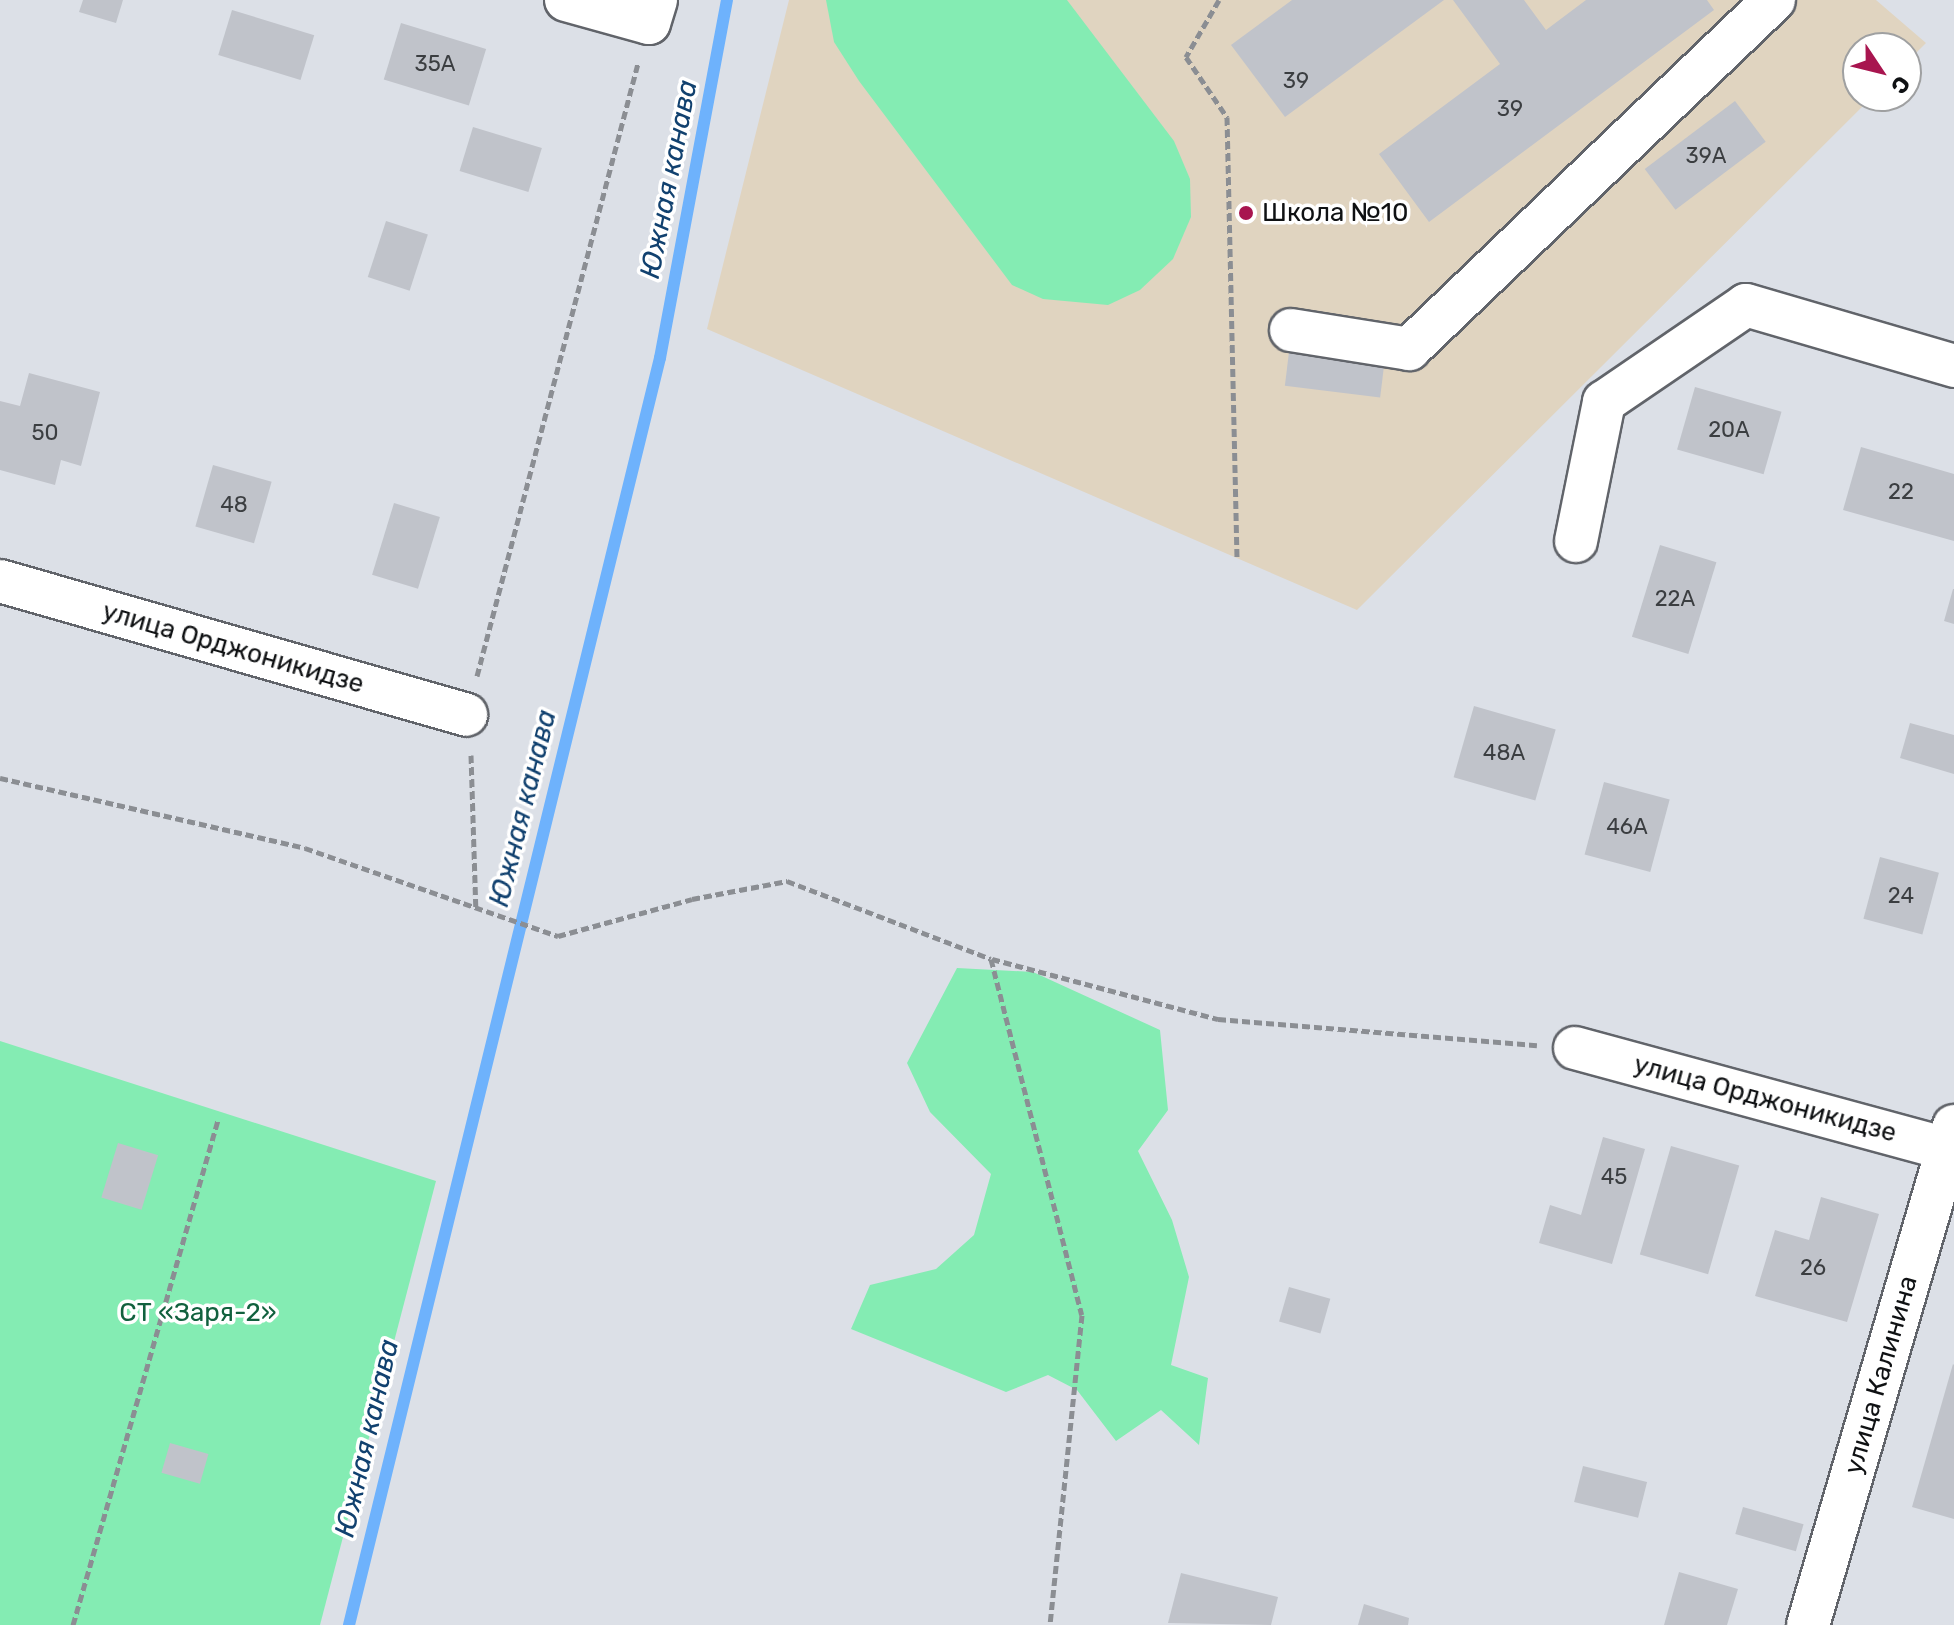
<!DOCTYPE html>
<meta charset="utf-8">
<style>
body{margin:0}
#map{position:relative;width:1954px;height:1625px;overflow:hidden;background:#dce0e7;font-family:Rubik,sans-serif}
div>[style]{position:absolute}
.education>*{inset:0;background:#e0d4c0}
.green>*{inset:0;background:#84ecb3}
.stream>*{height:12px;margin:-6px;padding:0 6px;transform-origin:6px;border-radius:6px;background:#6eb2fc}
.building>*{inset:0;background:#c0c3ca;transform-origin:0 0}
.path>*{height:5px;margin-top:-2.5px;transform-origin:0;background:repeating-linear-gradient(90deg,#8b8e93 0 8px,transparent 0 12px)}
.roads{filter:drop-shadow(2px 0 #61646a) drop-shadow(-2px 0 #61646a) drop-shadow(0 2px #61646a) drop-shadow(0 -2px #61646a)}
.minor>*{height:42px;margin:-21px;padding:0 21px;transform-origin:21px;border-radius:21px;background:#fff}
.dots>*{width:22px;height:22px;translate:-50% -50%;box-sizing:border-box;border:4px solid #fff;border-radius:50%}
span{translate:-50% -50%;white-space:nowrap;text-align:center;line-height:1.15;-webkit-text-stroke:7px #fff;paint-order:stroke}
.number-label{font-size:22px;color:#3b3e41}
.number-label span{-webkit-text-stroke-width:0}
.poi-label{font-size:26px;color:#0f1113}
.left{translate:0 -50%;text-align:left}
.street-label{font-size:26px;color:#0f1113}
.park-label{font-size:26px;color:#11613e}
.water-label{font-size:28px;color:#11416f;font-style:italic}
.north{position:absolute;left:1842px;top:32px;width:80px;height:80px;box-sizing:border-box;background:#fff;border:2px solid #9fa0a1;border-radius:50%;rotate:125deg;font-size:22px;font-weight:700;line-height:32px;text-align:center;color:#0f1113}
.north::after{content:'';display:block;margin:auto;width:28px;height:36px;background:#a8154f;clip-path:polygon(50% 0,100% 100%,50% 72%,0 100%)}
</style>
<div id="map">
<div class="education">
<i style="clip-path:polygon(789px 0,1876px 0,1926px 43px,1906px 63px,1906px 48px,1858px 48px,1858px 96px,1873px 96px,1357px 610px,707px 329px)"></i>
</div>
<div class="green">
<i style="clip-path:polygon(826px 0,1067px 0,1174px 141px,1190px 179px,1191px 217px,1173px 259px,1140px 290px,1108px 305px,1043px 299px,1012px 285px,859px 81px,834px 42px)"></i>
<i style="clip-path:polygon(957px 968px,1033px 972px,1160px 1030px,1168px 1110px,1138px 1151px,1172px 1220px,1189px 1277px,1171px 1365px,1208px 1378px,1199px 1445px,1161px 1410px,1116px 1441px,1077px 1390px,1048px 1375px,1006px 1392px,851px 1329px,870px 1285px,936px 1269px,974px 1235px,991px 1174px,930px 1112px,907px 1063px)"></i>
<i style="clip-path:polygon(0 1041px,436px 1181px,320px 1625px,0 1625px)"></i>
</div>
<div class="stream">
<i style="left:349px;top:1625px;width:1305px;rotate:-76.21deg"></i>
<i style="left:660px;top:358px;width:364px;rotate:-79.4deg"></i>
</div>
<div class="building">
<i style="clip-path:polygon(83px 0,123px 0,116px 23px,79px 12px)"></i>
<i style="clip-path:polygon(1292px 0,1444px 0,1285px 117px,1231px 45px)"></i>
<i style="clip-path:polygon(1453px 0,1524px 0,1546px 30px,1586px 0,1707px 0,1714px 10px,1429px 222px,1379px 154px,1500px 64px)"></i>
<i style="left:232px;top:10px;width:86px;height:47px;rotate:17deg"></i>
<i style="left:401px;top:23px;width:89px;height:59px;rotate:17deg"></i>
<i style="left:1735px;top:101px;width:51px;height:113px;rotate:53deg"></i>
<i style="left:473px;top:127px;width:72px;height:46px;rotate:17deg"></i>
<i style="left:386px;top:221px;width:44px;height:59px;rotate:18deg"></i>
<i style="left:1289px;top:352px;width:96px;height:34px;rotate:7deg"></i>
<i style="clip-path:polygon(29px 373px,100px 392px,81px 466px,61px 460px,55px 485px,0 470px,0 401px,20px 406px)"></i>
<i style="left:1695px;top:387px;width:90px;height:65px;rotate:16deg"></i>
<i style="clip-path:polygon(1861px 447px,1954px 474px,1954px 541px,1843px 510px)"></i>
<i style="left:213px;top:465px;width:61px;height:64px;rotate:16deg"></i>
<i style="left:394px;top:503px;width:48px;height:75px;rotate:17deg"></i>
<i style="left:1660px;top:545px;width:59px;height:96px;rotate:17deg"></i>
<i style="clip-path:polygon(1953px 589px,1954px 589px,1954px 624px,1944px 621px)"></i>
<i style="left:1474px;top:706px;width:85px;height:74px;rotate:16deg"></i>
<i style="clip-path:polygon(1910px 723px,1954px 735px,1954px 774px,1900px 758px)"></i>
<i style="left:1604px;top:782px;width:68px;height:75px;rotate:15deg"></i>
<i style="left:1880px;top:857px;width:61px;height:64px;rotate:15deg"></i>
<i style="clip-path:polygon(1603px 1137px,1645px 1149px,1612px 1264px,1539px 1243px,1550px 1205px,1581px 1215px)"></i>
<i style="left:118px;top:1143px;width:42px;height:57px;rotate:17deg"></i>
<i style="left:1671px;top:1146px;width:71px;height:113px;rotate:16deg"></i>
<i style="clip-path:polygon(1821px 1197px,1879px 1214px,1847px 1322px,1755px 1296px,1775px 1230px,1809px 1240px)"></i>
<i style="left:1289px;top:1287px;width:43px;height:36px;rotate:16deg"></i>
<i style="clip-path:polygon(1953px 1364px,1954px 1365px,1954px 1519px,1912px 1507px)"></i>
<i style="left:170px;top:1443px;width:40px;height:31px;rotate:16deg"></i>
<i style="left:1583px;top:1466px;width:66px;height:37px;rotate:14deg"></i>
<i style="left:1743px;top:1507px;width:63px;height:28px;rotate:16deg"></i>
<i style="clip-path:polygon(1679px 1572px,1738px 1589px,1727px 1625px,1664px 1625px)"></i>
<i style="clip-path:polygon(1181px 1573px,1278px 1597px,1271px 1625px,1168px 1623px)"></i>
<i style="clip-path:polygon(1364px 1604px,1409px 1618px,1408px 1625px,1358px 1625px)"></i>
</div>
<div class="path">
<i style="left:1219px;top:0;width:66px;rotate:120.1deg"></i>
<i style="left:1186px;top:57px;width:73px;rotate:55.7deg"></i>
<i style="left:1227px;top:117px;width:441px;rotate:88.7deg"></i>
<i style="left:477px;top:676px;width:634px;rotate:-75.28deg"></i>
<i style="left:471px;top:755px;width:155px;rotate:88.2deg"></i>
<i style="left:0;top:778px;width:313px;rotate:12.9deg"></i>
<i style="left:305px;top:848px;width:268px;rotate:19.2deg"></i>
<i style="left:558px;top:936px;width:139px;rotate:-15.4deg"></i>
<i style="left:692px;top:899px;width:97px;rotate:-10.7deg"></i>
<i style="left:787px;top:881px;width:218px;rotate:20.9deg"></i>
<i style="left:991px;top:959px;width:367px;rotate:75.7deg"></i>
<i style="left:1082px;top:1315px;width:312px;rotate:95.9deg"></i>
<i style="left:992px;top:959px;width:234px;rotate:14.9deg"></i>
<i style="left:1218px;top:1019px;width:320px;rotate:4.7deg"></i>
<i style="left:73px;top:1625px;width:525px;rotate:-73.98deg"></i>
</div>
<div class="roads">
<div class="minor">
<i style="left:566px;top:0;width:86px;rotate:15.5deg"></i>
<i style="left:649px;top:23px;width:24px;rotate:-73deg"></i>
<i style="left:1291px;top:330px;width:120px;rotate:9.1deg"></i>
<i style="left:1409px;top:349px;width:505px;rotate:-43.72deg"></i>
<i style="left:1576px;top:541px;width:142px;rotate:-78.6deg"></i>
<i style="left:1604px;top:402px;width:172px;rotate:-34.3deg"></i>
<i style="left:1746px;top:305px;width:217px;rotate:16.3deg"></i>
<i style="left:0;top:581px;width:485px;rotate:16deg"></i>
<i style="left:1575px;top:1048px;width:393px;rotate:15.2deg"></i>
<i style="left:1808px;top:1625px;width:520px;rotate:-73.69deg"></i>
</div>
</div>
<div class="dots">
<i style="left:1246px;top:213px;background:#a8154f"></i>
</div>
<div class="number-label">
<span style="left:435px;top:64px">35А</span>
<span style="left:1296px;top:81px">39</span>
<span style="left:1510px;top:109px">39</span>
<span style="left:1706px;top:156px">39А</span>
<span style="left:1729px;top:430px">20А</span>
<span style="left:45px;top:433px">50</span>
<span style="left:1901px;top:492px">22</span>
<span style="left:234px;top:505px">48</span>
<span style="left:1675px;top:599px">22А</span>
<span style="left:1504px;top:753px">48А</span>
<span style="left:1627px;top:827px">46А</span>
<span style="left:1901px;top:896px">24</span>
<span style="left:1614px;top:1177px">45</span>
<span style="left:1813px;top:1268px">26</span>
</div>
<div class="poi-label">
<span class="left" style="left:1262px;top:213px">Школа №10</span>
</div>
<div class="street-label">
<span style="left:233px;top:648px;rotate:16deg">улица Орджоникидзе</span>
<span style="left:1765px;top:1099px;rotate:15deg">улица Орджоникидзе</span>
<span style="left:1881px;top:1375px;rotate:-74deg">улица Калинина</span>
</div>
<div class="park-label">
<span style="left:198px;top:1313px">СТ «Заря-2»</span>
</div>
<div class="water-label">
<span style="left:669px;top:179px;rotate:-79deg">Южная канава</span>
<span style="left:523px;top:808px;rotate:-76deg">Южная канава</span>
<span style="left:367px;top:1438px;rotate:-77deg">Южная канава</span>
</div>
<div class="north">С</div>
</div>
